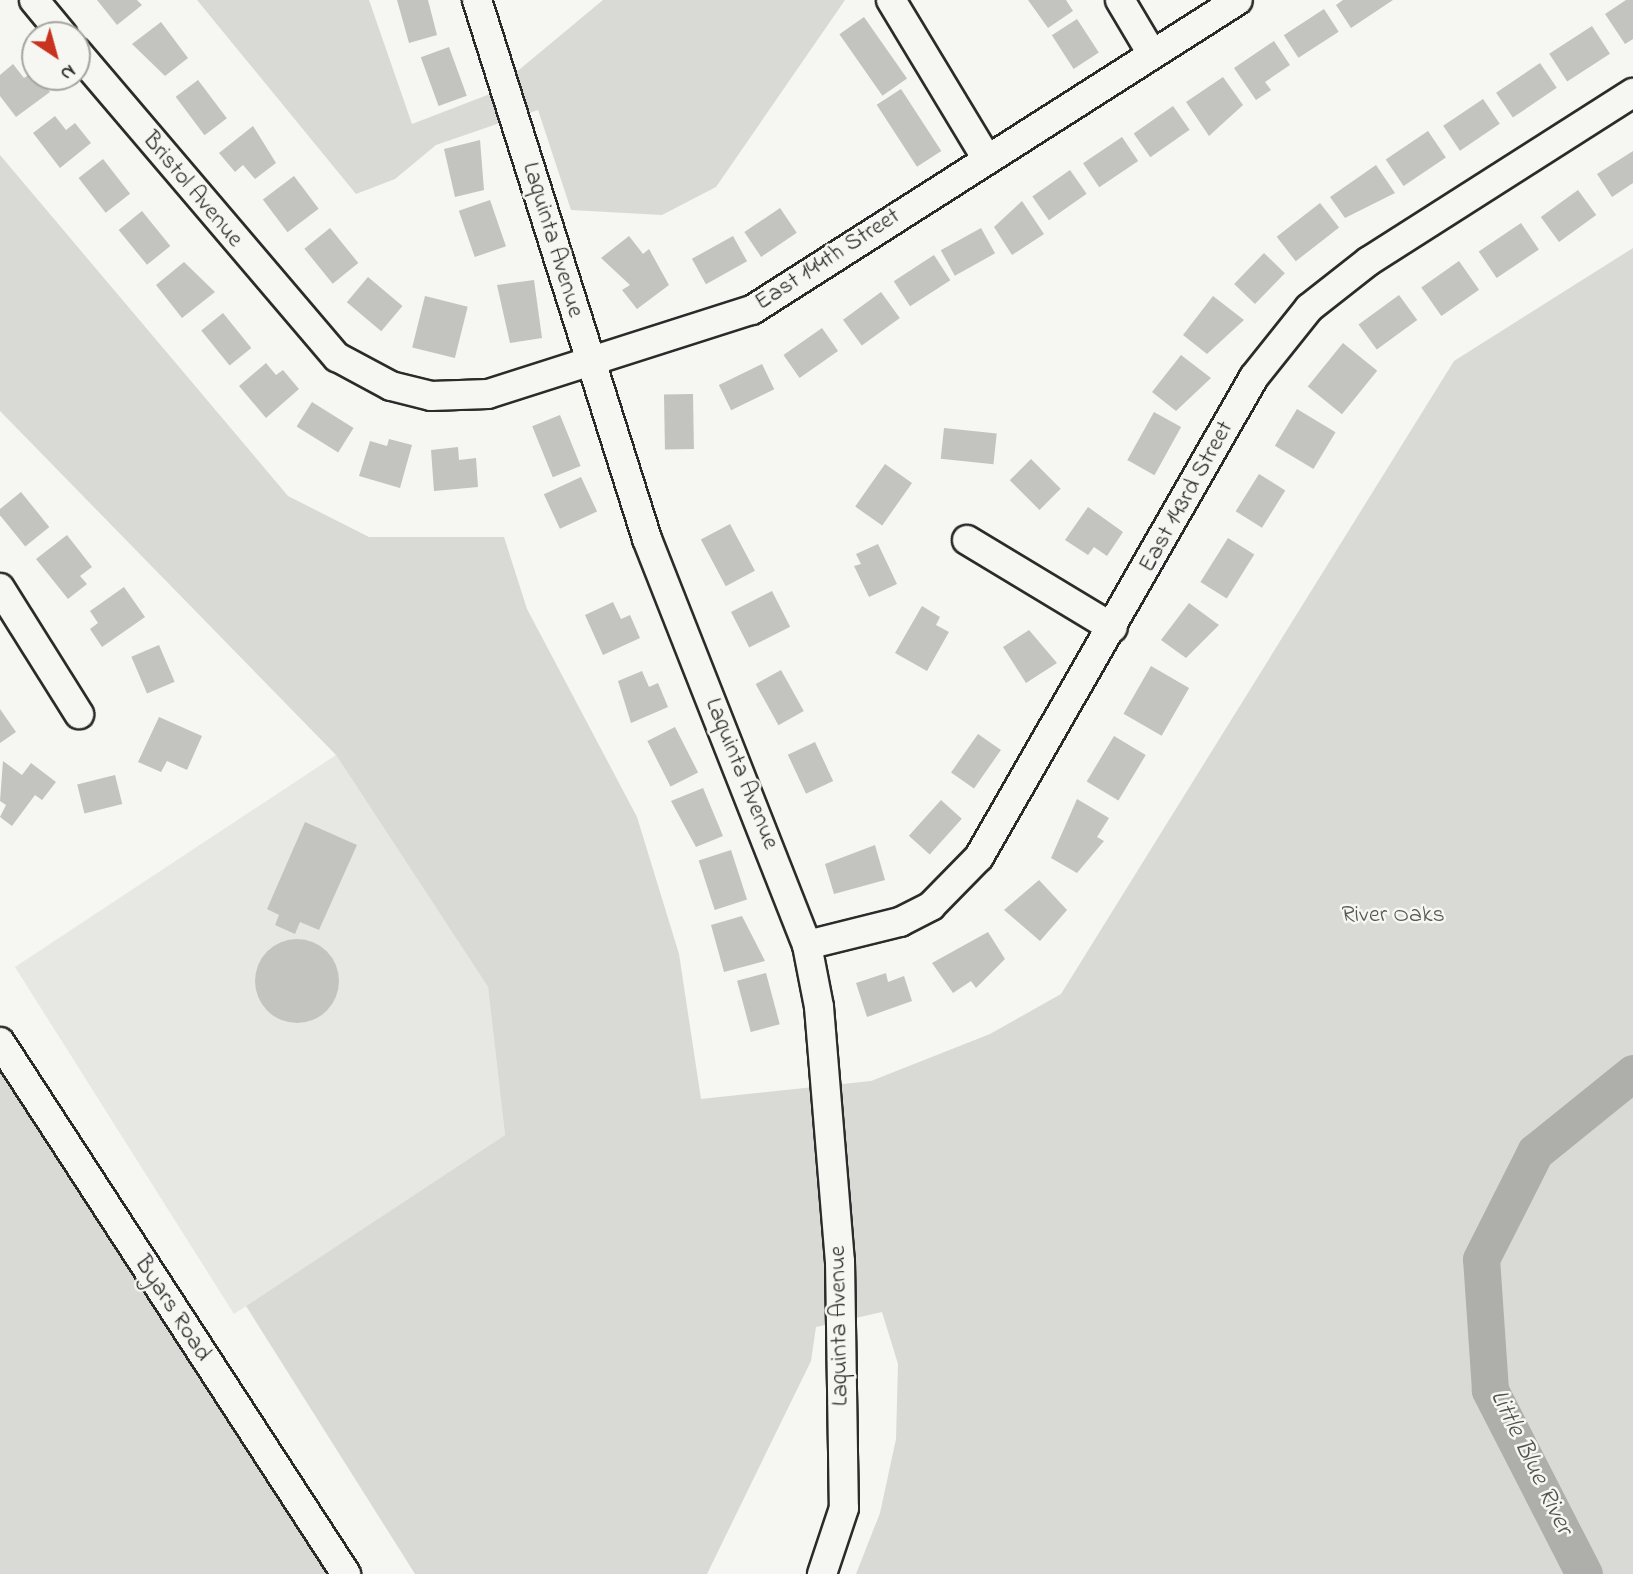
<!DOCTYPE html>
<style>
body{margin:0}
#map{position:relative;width:1633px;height:1574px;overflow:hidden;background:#f6f6f2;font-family:"Indie Flower",sans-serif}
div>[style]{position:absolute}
.built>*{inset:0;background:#e7e7e3}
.green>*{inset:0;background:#d9d9d5}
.river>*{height:37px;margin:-18.5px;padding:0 18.5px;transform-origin:18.5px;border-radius:18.5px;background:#aeaeab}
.building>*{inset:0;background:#c3c3c0;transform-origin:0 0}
.round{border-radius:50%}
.roads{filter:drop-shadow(2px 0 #2b2b2b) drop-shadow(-2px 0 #2b2b2b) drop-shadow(0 2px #2b2b2b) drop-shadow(0 -2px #2b2b2b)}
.minor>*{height:28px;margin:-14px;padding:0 14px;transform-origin:14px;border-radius:14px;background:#f6f6f2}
span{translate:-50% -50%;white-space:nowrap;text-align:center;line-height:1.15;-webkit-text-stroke:5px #f6f6f2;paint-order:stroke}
.street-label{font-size:24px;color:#2b2b2b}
.park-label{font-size:24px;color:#565656}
.water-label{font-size:26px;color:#525251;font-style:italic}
.north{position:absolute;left:21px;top:21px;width:70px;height:70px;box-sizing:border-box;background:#f6f6f2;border:2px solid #a5a5a2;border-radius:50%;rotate:144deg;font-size:19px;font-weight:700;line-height:28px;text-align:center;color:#2b2b2b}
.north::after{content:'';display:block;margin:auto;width:24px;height:32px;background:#c8321e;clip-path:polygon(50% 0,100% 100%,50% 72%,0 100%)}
</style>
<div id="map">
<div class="built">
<i style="clip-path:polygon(336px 755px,488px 987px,505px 1135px,234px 1314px,15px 967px)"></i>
</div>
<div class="green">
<i style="clip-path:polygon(197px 0,369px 0,412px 124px,490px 94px,603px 0,845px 0,716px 187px,662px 215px,571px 210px,538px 110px,436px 145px,395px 179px,356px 194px)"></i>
<i style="clip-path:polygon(0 155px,288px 496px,369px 537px,504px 537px,527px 609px,637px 817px,679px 954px,701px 1099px,871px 1081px,990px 1034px,1061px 994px,1454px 361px,1633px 248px,1633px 1574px,856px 1574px,880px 1513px,896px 1439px,898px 1364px,882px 1312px,816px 1327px,811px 1361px,707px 1574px,415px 1574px,246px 1306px,505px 1135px,488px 987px,336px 755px,0 411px)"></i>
<i style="clip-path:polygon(0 1066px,329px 1574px,0 1574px)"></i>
</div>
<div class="river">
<i style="left:1584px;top:1574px;width:207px;rotate:-117.1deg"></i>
<i style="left:1490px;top:1390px;width:131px;rotate:-93.9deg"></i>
<i style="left:1481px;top:1259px;width:120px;rotate:-63.2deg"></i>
<i style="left:1535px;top:1152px;width:126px;rotate:-38.9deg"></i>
</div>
<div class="building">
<i style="clip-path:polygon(97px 0,137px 0,142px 5px,117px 25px)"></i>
<i style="clip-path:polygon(397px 0,428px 0,437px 35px,409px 43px)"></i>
<i style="clip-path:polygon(1028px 0,1066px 0,1073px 11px,1048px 28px)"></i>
<i style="clip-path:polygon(1343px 0,1393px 0,1351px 28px,1336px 5px)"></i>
<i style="clip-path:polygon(1626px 0,1633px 0,1633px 39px,1625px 44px,1605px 14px)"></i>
<i style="left:1324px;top:9px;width:27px;height:48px;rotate:57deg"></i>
<i style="left:864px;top:17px;width:75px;height:30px;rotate:55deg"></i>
<i style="left:1077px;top:19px;width:40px;height:30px;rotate:57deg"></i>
<i style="clip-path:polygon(161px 22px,188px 58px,165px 76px,132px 44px)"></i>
<i style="left:1592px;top:26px;width:33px;height:51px;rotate:57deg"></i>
<i style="clip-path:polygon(1274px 41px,1290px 65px,1265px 82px,1271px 90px,1256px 100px,1234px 68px)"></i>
<i style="left:449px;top:47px;width:52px;height:30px;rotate:70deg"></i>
<i style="left:1540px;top:63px;width:30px;height:53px;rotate:56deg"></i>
<i style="clip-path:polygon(13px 64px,24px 78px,34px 71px,50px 92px,16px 117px,0 96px,0 75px)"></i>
<i style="clip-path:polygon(1223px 77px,1243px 105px,1209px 136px,1186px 102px)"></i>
<i style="left:198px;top:80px;width:48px;height:28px;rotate:53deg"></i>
<i style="left:901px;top:89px;width:74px;height:29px;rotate:57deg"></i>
<i style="left:1483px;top:99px;width:30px;height:48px;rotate:56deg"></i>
<i style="left:1173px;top:106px;width:29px;height:48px;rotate:55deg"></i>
<i style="clip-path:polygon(55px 116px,66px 130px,75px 123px,91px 143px,60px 168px,33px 133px)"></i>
<i style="clip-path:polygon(253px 126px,276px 163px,255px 179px,243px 165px,235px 172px,219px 153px)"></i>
<i style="left:1428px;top:131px;width:32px;height:51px;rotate:56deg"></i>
<i style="left:1122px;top:137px;width:29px;height:47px;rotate:56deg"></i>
<i style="clip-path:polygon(480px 140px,484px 190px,455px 197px,444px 149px)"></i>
<i style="clip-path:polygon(1633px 151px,1633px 183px,1612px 197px,1597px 174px)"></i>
<i style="left:103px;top:159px;width:44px;height:31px;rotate:52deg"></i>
<i style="clip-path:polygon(1376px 165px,1395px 193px,1345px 218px,1330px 197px)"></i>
<i style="left:1070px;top:170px;width:29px;height:46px;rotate:55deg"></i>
<i style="left:294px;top:176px;width:41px;height:39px;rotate:53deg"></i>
<i style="left:1578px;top:190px;width:31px;height:46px;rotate:54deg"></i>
<i style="left:490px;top:200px;width:49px;height:33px;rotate:71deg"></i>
<i style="clip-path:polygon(1022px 201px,1044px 234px,1012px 255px,994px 227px)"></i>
<i style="left:1320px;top:203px;width:31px;height:55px;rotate:52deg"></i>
<i style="left:780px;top:208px;width:30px;height:43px;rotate:56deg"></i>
<i style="left:142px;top:211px;width:45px;height:30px;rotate:51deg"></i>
<i style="left:1521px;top:223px;width:32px;height:51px;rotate:56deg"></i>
<i style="left:330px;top:228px;width:45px;height:33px;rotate:51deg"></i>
<i style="left:981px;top:228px;width:29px;height:46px;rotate:61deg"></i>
<i style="clip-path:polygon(629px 236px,643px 254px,649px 249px,669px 285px,637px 309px,622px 290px,630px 285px,601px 258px)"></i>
<i style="left:733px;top:236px;width:29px;height:47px;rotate:61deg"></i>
<i style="left:1264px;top:253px;width:29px;height:43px;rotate:44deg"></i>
<i style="left:934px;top:255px;width:30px;height:48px;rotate:57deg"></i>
<i style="left:1459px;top:261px;width:35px;height:46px;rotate:55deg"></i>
<i style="clip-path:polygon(184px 262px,215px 292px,182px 318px,156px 285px)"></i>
<i style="left:368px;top:277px;width:45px;height:33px;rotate:40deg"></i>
<i style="clip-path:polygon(534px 280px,542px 338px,510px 343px,497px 285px)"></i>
<i style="left:881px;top:292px;width:32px;height:47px;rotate:54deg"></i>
<i style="left:1399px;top:295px;width:31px;height:50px;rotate:54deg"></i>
<i style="left:425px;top:296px;width:44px;height:53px;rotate:14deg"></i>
<i style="clip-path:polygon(1213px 296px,1244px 320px,1207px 354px,1183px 335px)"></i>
<i style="left:223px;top:313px;width:45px;height:28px;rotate:51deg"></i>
<i style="left:822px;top:328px;width:28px;height:47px;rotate:55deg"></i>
<i style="left:1343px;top:343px;width:44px;height:56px;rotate:39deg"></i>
<i style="clip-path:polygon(1181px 355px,1211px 378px,1176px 411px,1152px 392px)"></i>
<i style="clip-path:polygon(266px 363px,276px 375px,283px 370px,299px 389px,266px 418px,239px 386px)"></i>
<i style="left:762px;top:364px;width:28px;height:48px;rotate:64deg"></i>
<i style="left:693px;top:394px;width:55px;height:29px;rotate:89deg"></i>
<i style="left:312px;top:402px;width:49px;height:29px;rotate:32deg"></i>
<i style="left:1297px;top:409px;width:45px;height:43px;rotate:31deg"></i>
<i style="left:1154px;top:412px;width:31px;height:55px;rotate:29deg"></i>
<i style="left:560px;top:415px;width:55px;height:30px;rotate:68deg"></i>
<i style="left:944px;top:428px;width:53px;height:31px;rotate:6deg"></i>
<i style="clip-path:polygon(389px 439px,412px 445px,400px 488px,359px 476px,370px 441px,387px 446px)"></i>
<i style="clip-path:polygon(458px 447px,459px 460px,476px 458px,478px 487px,434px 491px,431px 450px)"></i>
<i style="left:1031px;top:459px;width:42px;height:30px;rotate:45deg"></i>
<i style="left:885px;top:464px;width:33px;height:52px;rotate:35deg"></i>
<i style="left:1259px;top:474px;width:31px;height:44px;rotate:32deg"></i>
<i style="left:581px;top:477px;width:38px;height:41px;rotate:65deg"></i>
<i style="left:21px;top:492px;width:45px;height:31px;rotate:51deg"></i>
<i style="clip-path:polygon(1088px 507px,1123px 532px,1107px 556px,1094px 547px,1088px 555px,1065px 540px)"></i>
<i style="left:730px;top:524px;width:53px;height:33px;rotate:62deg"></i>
<i style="clip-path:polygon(67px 535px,92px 567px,80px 576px,87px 584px,68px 599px,36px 559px)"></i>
<i style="left:1228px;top:538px;width:31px;height:52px;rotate:32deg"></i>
<i style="clip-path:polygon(878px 544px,897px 584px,869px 597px,854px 566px,861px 564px,856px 554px)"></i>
<i style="clip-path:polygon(124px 587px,145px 617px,102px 647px,90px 629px,98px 623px,90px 611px)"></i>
<i style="left:772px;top:591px;width:40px;height:46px;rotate:63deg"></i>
<i style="clip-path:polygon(613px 602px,621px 619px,630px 615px,640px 638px,603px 655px,585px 615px)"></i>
<i style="clip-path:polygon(1189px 603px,1219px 625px,1186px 658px,1161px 640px)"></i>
<i style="clip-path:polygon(922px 606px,940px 617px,936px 625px,949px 632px,927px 671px,895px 653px)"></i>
<i style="clip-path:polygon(1029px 630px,1057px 663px,1026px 683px,1003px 647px)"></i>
<i style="left:159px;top:645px;width:40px;height:30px;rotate:67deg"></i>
<i style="left:1151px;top:666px;width:44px;height:55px;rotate:30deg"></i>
<i style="left:781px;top:670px;width:47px;height:29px;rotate:61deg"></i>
<i style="clip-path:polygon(642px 671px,649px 687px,658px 683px,668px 707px,631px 723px,618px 681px)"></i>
<i style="clip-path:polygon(0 709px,16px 732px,0 743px)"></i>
<i style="clip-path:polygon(159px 717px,202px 736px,187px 770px,167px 761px,161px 772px,138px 762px)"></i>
<i style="left:675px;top:727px;width:51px;height:31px;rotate:63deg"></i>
<i style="left:978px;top:734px;width:28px;height:47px;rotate:35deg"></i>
<i style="left:1114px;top:736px;width:37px;height:53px;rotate:31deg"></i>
<i style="left:815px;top:742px;width:43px;height:30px;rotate:65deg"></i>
<i style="clip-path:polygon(3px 761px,22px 775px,31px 763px,56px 782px,42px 800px,35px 795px,12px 826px,0 817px,6px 805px,0 801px)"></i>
<i style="left:115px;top:775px;width:30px;height:39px;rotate:76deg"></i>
<i style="clip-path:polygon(703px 788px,723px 836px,696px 847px,671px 801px)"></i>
<i style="clip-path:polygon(1077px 799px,1109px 818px,1097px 837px,1104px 841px,1077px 873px,1051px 858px)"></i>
<i style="left:941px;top:800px;width:28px;height:48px;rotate:42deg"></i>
<i style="clip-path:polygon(305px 822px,357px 845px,319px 930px,300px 922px,295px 934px,275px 925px,279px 915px,267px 909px)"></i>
<i style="clip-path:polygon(875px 845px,885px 880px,834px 894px,825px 864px)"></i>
<i style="left:731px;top:850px;width:52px;height:34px;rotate:72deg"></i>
<i style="clip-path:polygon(1039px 880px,1067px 910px,1040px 941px,1004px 910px)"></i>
<i style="clip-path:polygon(742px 916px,765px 961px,724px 972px,711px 925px)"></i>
<i style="clip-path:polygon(988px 932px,1005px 959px,976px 988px,971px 981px,953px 993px,932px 963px)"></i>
<i class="round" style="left:255px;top:939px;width:84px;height:84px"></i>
<i style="left:766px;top:973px;width:53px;height:30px;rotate:75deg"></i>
<i style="clip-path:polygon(886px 973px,888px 982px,904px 976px,912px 1001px,867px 1017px,856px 983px)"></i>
</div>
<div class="roads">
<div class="minor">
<i style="left:34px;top:0;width:45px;rotate:50.4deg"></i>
<i style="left:477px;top:0;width:565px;rotate:72.49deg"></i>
<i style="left:647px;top:539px;width:436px;rotate:68.5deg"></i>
<i style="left:807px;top:945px;width:63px;rotate:79deg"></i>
<i style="left:819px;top:1007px;width:255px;rotate:85.3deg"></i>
<i style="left:840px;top:1261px;width:247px;rotate:89.1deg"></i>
<i style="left:844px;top:1508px;width:70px;rotate:108.4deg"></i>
<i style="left:891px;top:0;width:186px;rotate:58.9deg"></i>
<i style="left:1120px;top:0;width:63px;rotate:59.3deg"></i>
<i style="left:77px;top:52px;width:401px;rotate:49.6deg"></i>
<i style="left:337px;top:357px;width:61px;rotate:28.2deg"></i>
<i style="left:391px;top:386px;width:41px;rotate:14deg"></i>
<i style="left:431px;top:396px;width:57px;rotate:-2deg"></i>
<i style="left:488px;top:394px;width:277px;rotate:-17.7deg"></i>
<i style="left:752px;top:310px;width:576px;rotate:-32.53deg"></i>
<i style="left:967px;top:540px;width:170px;rotate:31.1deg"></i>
<i style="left:0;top:588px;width:149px;rotate:57.9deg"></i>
<i style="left:807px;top:945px;width:96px;rotate:-13.9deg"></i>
<i style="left:900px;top:922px;width:35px;rotate:-27deg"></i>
<i style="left:931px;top:906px;width:69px;rotate:-45.6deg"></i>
<i style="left:979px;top:857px;width:553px;rotate:-60.19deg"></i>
<i style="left:1254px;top:377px;width:88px;rotate:-51.4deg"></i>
<i style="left:1309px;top:308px;width:76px;rotate:-38.1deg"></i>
<i style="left:1369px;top:261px;width:313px;rotate:-32.5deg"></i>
<i style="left:0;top:1042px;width:635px;rotate:56.96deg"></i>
</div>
</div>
<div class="street-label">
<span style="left:192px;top:190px;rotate:50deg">Bristol Avenue</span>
<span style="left:552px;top:240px;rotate:73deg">Laquinta Avenue</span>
<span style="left:828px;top:260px;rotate:-33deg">East 144th Street</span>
<span style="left:1187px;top:497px;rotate:-61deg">East 143rd Street</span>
<span style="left:741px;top:774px;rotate:68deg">Laquinta Avenue</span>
<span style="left:172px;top:1309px;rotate:57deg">Byars Road</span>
<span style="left:840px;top:1326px;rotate:-91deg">Laquinta Avenue</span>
</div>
<div class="park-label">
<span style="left:1393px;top:916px">River Oaks</span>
</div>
<div class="water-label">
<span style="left:1530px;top:1463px;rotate:64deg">Little Blue River</span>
</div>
<div class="north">N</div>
</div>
